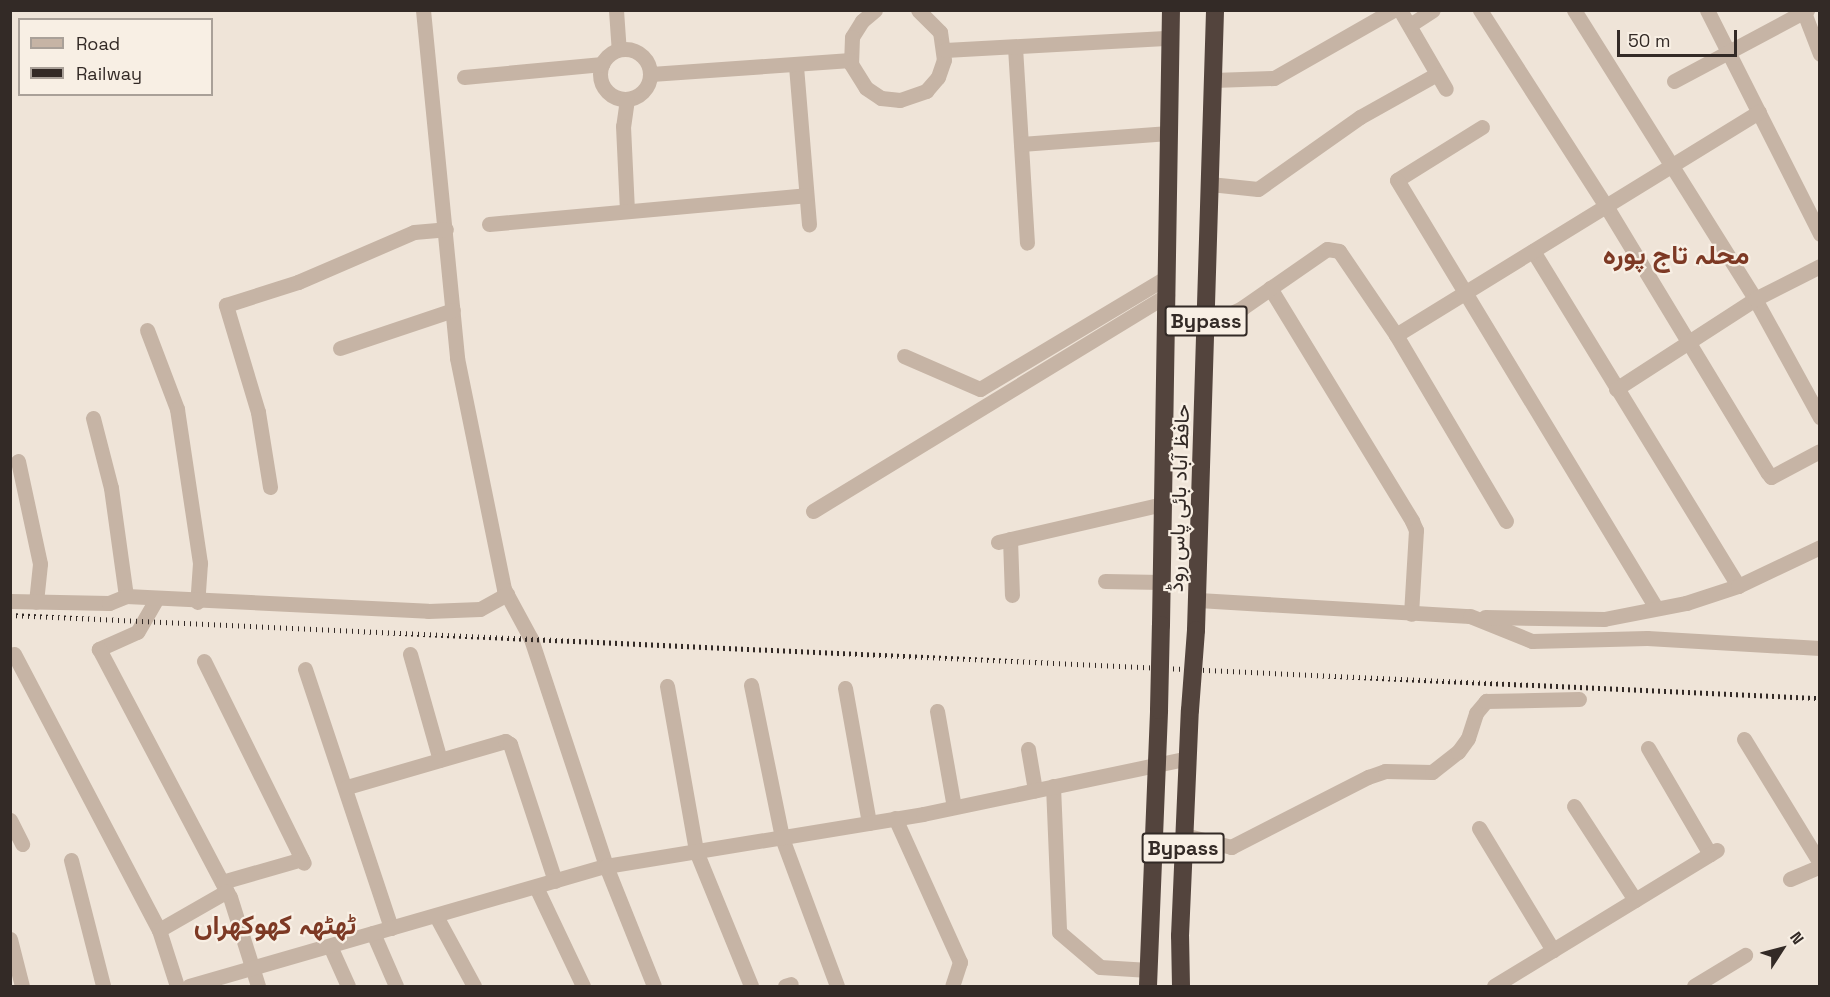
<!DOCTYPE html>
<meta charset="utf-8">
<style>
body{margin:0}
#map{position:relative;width:1830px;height:997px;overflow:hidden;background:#efe4d8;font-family:"Space Grotesk",Vazirmatn,sans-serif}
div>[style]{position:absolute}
.minor>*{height:15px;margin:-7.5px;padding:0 7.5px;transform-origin:7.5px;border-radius:7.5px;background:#c6b4a5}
.minor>.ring{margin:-7.5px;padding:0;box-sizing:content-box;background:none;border:15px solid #c6b4a5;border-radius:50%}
.highway>*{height:18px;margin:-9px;padding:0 9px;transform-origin:9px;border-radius:9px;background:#53443d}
.rail>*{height:4.5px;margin-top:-2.25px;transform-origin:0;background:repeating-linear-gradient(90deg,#332a26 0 1.5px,transparent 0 6px)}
.highway-bridge>*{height:18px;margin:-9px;padding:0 9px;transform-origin:9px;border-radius:9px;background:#53443d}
span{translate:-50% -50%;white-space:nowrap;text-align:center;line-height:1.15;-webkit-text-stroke:4.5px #f8efe4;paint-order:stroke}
.shield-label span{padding:2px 4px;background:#f8efe4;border:2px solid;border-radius:4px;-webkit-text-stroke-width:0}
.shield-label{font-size:20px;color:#332a26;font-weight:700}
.street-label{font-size:21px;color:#332a26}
.district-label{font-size:27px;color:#7d3924;font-weight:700}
.frame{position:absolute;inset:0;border:12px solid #332a26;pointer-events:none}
.legend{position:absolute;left:18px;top:18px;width:195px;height:78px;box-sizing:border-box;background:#f8efe4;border:2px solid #a9a098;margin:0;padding:8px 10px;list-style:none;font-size:18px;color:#332a26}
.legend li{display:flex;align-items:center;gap:12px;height:30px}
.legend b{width:30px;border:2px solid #a9a098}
.north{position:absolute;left:1752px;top:919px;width:60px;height:60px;-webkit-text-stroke:4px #f8efe4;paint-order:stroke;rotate:54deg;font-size:16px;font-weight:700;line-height:24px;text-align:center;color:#332a26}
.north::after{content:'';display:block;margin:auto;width:21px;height:27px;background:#332a26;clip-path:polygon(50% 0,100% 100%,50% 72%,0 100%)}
.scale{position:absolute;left:1617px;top:30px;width:120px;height:27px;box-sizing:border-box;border:3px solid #332a26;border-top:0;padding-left:8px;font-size:18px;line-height:21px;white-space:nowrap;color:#332a26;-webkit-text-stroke:4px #f8efe4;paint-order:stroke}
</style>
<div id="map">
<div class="minor">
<i style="left:423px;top:10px;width:350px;rotate:84.4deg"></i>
<i style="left:457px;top:358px;width:236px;rotate:78.5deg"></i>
<i style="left:504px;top:589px;width:57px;rotate:61.6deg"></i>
<i style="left:531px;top:639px;width:239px;rotate:71.7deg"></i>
<i style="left:606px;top:866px;width:129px;rotate:68.2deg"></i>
<i style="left:616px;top:10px;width:39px;rotate:86deg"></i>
<i style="left:875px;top:10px;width:17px;rotate:140deg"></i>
<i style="left:862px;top:21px;width:19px;rotate:122deg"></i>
<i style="left:852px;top:37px;width:27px;rotate:92deg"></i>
<i style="left:851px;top:64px;width:28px;rotate:58deg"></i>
<i style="left:866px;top:88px;width:18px;rotate:34deg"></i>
<i style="left:881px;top:98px;width:19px;rotate:6deg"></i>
<i style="left:900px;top:100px;width:28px;rotate:-19deg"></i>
<i style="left:926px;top:91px;width:18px;rotate:-49deg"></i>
<i style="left:938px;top:77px;width:18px;rotate:-71deg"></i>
<i style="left:944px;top:60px;width:28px;rotate:-98deg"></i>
<i style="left:940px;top:32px;width:31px;rotate:-135deg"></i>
<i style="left:1400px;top:10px;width:91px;rotate:59.8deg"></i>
<i style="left:1480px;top:10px;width:233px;rotate:57.3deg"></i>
<i style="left:1606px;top:206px;width:312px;rotate:58.8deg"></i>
<i style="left:1768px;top:473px;width:5px;rotate:53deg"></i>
<i style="left:1771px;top:477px;width:55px;rotate:-28deg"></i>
<i style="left:1574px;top:10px;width:341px;rotate:57.9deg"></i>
<i style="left:1755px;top:299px;width:135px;rotate:61.2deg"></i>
<i style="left:1707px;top:10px;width:251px;rotate:63.2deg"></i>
<i style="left:1803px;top:10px;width:47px;rotate:68.9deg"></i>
<i style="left:1410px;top:25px;width:27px;rotate:-33deg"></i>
<i style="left:1015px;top:47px;width:196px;rotate:86.5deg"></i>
<i class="ring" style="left:600px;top:49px;width:35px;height:35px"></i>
<i style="left:945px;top:50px;width:225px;rotate:-3.1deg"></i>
<i style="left:796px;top:66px;width:159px;rotate:85.3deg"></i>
<i style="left:651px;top:74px;width:200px;rotate:-4deg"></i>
<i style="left:464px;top:77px;width:139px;rotate:-5.4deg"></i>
<i style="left:1213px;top:80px;width:61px;rotate:-1.9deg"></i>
<i style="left:1274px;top:78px;width:137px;rotate:-29.7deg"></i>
<i style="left:1674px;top:81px;width:151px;rotate:-28.1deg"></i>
<i style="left:627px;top:99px;width:27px;rotate:98deg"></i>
<i style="left:623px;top:126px;width:85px;rotate:87.3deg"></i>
<i style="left:1482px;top:127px;width:100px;rotate:148.1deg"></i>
<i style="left:1397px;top:180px;width:499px;rotate:58.8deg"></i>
<i style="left:1021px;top:144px;width:148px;rotate:-4.3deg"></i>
<i style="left:1210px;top:184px;width:48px;rotate:5.9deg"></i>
<i style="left:1258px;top:189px;width:125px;rotate:-35.2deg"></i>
<i style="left:1360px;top:117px;width:88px;rotate:-29.2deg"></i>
<i style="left:489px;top:224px;width:318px;rotate:-5.2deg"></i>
<i style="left:1533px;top:251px;width:393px;rotate:58.5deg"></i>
<i style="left:1270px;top:288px;width:273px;rotate:58.6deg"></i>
<i style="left:1412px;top:521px;width:10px;rotate:66deg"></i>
<i style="left:1416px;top:530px;width:84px;rotate:93.4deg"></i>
<i style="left:1206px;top:325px;width:40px;rotate:-25deg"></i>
<i style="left:1242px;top:308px;width:103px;rotate:-34.8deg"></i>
<i style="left:1327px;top:249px;width:12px;rotate:9deg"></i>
<i style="left:1339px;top:251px;width:102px;rotate:55.8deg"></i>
<i style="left:1396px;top:335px;width:216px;rotate:59.4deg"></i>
<i style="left:147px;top:330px;width:85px;rotate:69.2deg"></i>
<i style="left:177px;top:409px;width:156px;rotate:81.5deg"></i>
<i style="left:200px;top:563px;width:39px;rotate:94deg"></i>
<i style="left:1396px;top:335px;width:426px;rotate:-31.6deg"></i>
<i style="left:340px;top:348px;width:119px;rotate:-18.6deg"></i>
<i style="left:904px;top:356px;width:83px;rotate:23.5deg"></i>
<i style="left:980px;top:389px;width:218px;rotate:-30.9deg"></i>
<i style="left:1616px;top:389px;width:166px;rotate:-32.9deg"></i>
<i style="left:1755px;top:299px;width:73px;rotate:-26.9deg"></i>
<i style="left:93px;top:418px;width:72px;rotate:75.6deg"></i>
<i style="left:111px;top:488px;width:109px;rotate:82.1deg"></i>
<i style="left:18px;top:461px;width:105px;rotate:77.9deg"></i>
<i style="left:40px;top:564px;width:38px;rotate:96deg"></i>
<i style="left:270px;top:487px;width:76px;rotate:-99.1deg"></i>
<i style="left:258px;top:412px;width:112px;rotate:-106.7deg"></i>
<i style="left:226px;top:305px;width:76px;rotate:-17.7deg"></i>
<i style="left:298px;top:282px;width:126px;rotate:-23.3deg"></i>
<i style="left:414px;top:232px;width:32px;rotate:-5deg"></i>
<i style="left:813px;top:511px;width:415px;rotate:-31.4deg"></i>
<i style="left:1010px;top:539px;width:56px;rotate:88deg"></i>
<i style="left:998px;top:542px;width:169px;rotate:-13deg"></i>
<i style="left:1105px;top:581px;width:57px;rotate:1deg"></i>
<i style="left:157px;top:598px;width:39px;rotate:120deg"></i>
<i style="left:137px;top:632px;width:42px;rotate:155.9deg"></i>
<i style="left:99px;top:649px;width:280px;rotate:62.2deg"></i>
<i style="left:230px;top:897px;width:93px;rotate:72.5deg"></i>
<i style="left:1198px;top:600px;width:272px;rotate:3.4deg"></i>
<i style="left:1470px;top:616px;width:67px;rotate:22deg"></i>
<i style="left:1532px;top:641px;width:115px;rotate:-1.5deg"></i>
<i style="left:1647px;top:638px;width:173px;rotate:3.3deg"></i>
<i style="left:10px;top:601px;width:99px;rotate:1.2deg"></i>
<i style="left:109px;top:603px;width:18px;rotate:-22deg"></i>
<i style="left:126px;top:596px;width:302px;rotate:2.8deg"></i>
<i style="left:428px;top:611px;width:52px;rotate:-2.2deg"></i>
<i style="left:480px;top:609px;width:31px;rotate:-29deg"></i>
<i style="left:1485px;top:617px;width:119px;rotate:1deg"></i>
<i style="left:1604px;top:619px;width:84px;rotate:-11deg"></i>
<i style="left:1686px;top:603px;width:55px;rotate:-18.1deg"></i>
<i style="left:1738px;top:586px;width:91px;rotate:-25.4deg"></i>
<i style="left:14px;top:654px;width:312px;rotate:62.3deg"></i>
<i style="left:159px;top:930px;width:59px;rotate:72.2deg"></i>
<i style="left:410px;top:654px;width:110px;rotate:74.2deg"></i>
<i style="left:204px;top:661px;width:225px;rotate:63.7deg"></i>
<i style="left:305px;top:669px;width:273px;rotate:71.6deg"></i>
<i style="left:751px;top:685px;width:156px;rotate:78.5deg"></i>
<i style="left:782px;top:838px;width:158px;rotate:69.6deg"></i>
<i style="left:667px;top:686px;width:168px;rotate:80deg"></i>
<i style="left:696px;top:851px;width:146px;rotate:67.8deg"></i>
<i style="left:845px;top:688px;width:137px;rotate:79.9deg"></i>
<i style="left:937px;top:711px;width:97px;rotate:80deg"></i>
<i style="left:1744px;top:739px;width:145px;rotate:58.5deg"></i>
<i style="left:1648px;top:748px;width:123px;rotate:59.7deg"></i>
<i style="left:1028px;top:749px;width:42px;rotate:80.3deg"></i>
<i style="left:1053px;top:786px;width:146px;rotate:87.6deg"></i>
<i style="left:1059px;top:932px;width:54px;rotate:40.5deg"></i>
<i style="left:1100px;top:967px;width:49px;rotate:3.5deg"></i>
<i style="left:347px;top:787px;width:165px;rotate:-16.2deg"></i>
<i style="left:505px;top:741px;width:6px;rotate:31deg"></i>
<i style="left:510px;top:744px;width:144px;rotate:71.8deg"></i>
<i style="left:1574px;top:806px;width:112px;rotate:57deg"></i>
<i style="left:895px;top:818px;width:158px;rotate:65.7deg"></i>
<i style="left:960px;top:962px;width:25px;rotate:108deg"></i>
<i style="left:10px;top:820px;width:27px;rotate:63deg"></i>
<i style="left:1479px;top:828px;width:143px;rotate:58.8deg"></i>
<i style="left:1184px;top:835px;width:49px;rotate:14.3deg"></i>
<i style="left:1231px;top:847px;width:154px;rotate:-27.1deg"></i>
<i style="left:1368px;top:777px;width:18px;rotate:-19deg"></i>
<i style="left:1385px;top:771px;width:47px;rotate:1.2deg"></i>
<i style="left:1432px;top:772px;width:33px;rotate:-38deg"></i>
<i style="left:1458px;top:752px;width:17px;rotate:-54deg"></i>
<i style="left:1468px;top:738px;width:26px;rotate:-72deg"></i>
<i style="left:1476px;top:713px;width:16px;rotate:-50deg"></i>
<i style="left:1486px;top:701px;width:93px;rotate:-1.2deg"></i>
<i style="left:71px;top:860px;width:130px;rotate:75.7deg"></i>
<i style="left:1790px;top:879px;width:33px;rotate:-23deg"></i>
<i style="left:222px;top:882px;width:83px;rotate:-16deg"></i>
<i style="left:536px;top:887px;width:110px;rotate:64.6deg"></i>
<i style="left:436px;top:916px;width:80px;rotate:61.5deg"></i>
<i style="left:159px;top:930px;width:78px;rotate:-29.8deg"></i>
<i style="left:373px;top:933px;width:58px;rotate:66.5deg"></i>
<i style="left:10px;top:939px;width:49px;rotate:75.7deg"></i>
<i style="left:330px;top:946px;width:44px;rotate:65.8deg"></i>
<i style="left:189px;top:986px;width:434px;rotate:-16.1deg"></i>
<i style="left:606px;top:866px;width:321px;rotate:-9.3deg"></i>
<i style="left:923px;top:814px;width:271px;rotate:-11.9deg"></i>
<i style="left:785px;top:986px;width:6px;rotate:-18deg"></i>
<i style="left:1494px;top:986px;width:261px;rotate:-31.4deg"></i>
<i style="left:1694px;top:986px;width:60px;rotate:-31.3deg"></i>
</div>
<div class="highway">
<i style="left:1161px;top:625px;width:615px;rotate:-89.07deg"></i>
<i style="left:1196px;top:630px;width:620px;rotate:-88.24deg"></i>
<i style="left:1148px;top:986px;width:276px;rotate:-87.7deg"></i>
<i style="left:1181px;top:986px;width:50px;rotate:-91.1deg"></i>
<i style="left:1180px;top:936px;width:226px;rotate:-87.5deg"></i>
</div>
<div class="rail">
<i style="left:10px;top:615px;width:1812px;rotate:2.63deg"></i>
</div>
<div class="highway-bridge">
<i style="left:1159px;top:710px;width:85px;rotate:-88.7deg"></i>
<i style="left:1190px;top:710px;width:80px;rotate:-85.7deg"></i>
</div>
<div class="shield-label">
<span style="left:1206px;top:321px">Bypass</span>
<span style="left:1183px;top:848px">Bypass</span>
</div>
<div class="street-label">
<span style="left:1179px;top:498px;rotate:-88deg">حافظ آباد بائی پاس روڈ</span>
</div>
<div class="district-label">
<span style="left:1676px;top:255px">محلہ تاج پورہ</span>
<span style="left:275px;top:925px">ٹھٹھہ کھوکھراں</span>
</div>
<div class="frame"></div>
<ul class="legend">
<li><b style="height:8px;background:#c6b4a5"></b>Road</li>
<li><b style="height:8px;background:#332a26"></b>Railway</li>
</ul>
<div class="north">N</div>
<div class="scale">50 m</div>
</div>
